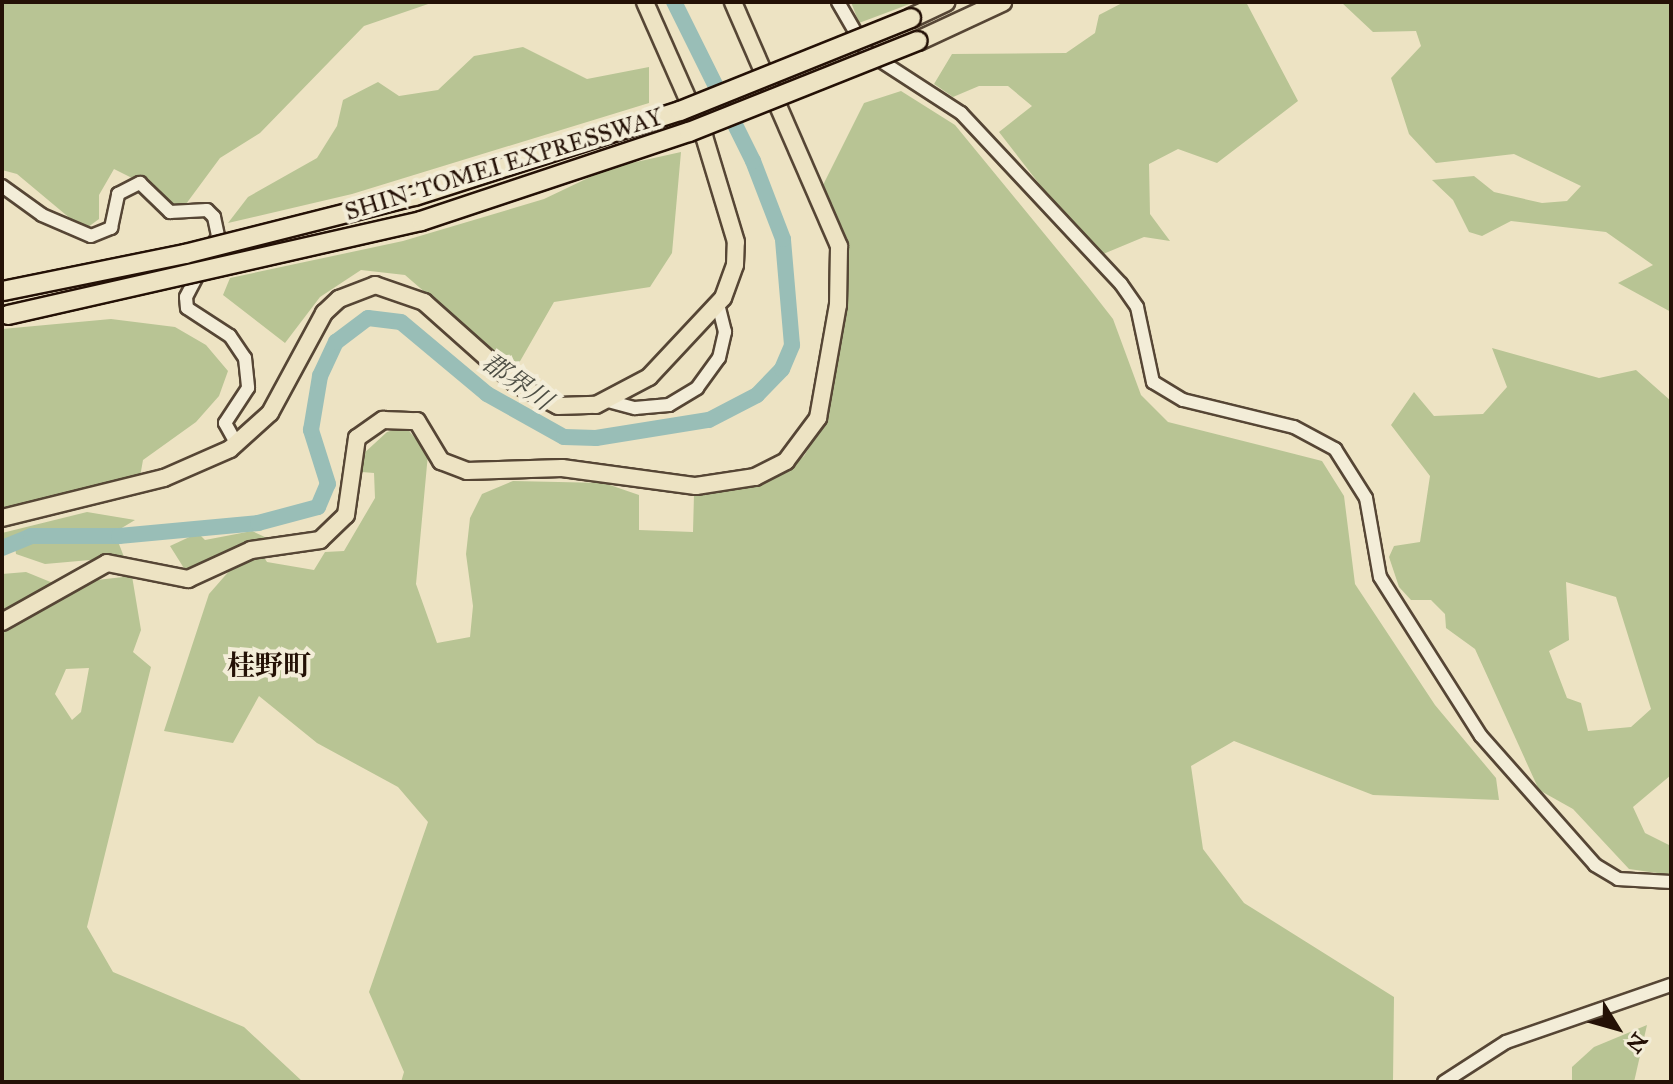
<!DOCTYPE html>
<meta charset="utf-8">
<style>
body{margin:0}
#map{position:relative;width:1673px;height:1084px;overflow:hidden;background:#ede3c3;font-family:"IM FELL Great Primer","Noto Serif JP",serif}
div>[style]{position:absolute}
.green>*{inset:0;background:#b8c494}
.river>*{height:16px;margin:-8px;padding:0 8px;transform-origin:8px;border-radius:8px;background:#99beb7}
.roads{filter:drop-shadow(2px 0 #564635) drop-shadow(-2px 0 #564635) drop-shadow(0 2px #564635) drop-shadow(0 -2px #564635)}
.minor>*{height:12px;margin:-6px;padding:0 6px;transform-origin:6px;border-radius:6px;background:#f3edd8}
.major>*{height:16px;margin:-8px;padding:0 8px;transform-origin:8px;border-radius:8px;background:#ede3c3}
.highway>*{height:18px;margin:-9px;padding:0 9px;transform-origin:9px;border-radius:9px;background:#ede3c3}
.bridges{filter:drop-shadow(2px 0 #241106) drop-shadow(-2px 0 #241106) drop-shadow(0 2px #241106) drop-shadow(0 -2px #241106)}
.highway-bridge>*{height:18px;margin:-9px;padding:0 9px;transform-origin:9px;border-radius:9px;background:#ede3c3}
span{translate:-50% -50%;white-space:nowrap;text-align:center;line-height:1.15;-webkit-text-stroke:8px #f3edd8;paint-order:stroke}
.street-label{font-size:24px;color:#241106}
.water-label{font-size:26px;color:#4d4e44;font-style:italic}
.quarter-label{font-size:28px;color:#241106;font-weight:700}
.frame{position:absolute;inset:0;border:4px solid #241106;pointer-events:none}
.north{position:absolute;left:1577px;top:988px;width:80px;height:80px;-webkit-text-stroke:6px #f3edd8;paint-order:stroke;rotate:127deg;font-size:22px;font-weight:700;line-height:32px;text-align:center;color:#241106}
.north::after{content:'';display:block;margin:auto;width:28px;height:36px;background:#241106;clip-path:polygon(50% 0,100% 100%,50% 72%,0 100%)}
</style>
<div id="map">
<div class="green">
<i style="clip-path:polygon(2px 2px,434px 2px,364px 26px,260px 133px,220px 158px,186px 204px,159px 204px,138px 181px,114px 169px,99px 195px,99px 219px,84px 230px,17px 174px,2px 170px)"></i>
<i style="clip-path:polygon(851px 2px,915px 2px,859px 23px)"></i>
<i style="clip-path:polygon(1124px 2px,1246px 2px,1298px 101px,1217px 163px,1178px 149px,1149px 164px,1150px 214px,1170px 241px,1144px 237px,1096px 257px,999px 132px,1032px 106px,1008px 86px,979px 86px,953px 97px,934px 84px,952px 54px,1066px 53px,1095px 33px,1099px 15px)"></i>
<i style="clip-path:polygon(1341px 2px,1671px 2px,1671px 312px,1618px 283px,1653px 265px,1606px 232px,1511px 221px,1482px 236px,1469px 232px,1453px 200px,1432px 180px,1474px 176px,1494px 192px,1542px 203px,1567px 201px,1581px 186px,1514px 154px,1436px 163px,1409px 134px,1391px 78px,1421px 46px,1416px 31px,1373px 32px)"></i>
<i style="clip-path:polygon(523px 47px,587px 79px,649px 67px,649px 103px,352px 194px,228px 223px,248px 197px,317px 158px,337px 126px,343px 100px,378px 82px,399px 96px,438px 90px,474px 56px)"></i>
<i style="clip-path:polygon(901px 91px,955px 125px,1088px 287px,1113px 319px,1141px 395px,1168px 422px,1322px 461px,1344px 496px,1355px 584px,1435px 705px,1496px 778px,1499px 800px,1373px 795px,1234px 741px,1191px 766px,1203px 849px,1244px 903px,1394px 997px,1393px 1082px,401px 1082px,404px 1072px,369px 992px,428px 822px,398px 787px,317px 743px,259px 696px,233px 743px,164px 731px,209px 594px,230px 570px,262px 554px,267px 562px,314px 570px,325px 552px,344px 551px,375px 498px,374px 473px,362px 472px,362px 455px,387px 432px,405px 426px,428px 454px,416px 584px,437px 643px,470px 637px,473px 606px,466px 554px,470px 518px,482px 494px,513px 481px,604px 483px,639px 495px,639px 530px,693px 532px,694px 494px,775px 478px,804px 456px,824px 423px,844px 314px,843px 231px,822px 187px,864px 103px)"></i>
<i style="clip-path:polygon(681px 152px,672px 253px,650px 287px,554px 302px,515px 370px,405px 275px,361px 270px,320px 297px,285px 343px,223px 295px,230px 278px,403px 241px,544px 199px,609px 168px)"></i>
<i style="clip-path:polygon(111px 319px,175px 327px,206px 345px,228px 371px,219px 396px,196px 422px,143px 460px,140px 477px,2px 508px,2px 329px)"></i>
<i style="clip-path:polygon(evenodd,1492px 348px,1599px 378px,1636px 370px,1671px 401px,1671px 775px,1633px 807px,1645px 833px,1671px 846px,1671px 875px,1629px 869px,1573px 809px,1539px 790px,1475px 649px,1446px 628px,1445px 614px,1431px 600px,1411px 600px,1399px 587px,1389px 557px,1394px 546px,1420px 542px,1430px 476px,1391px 425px,1414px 392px,1434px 416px,1483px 414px,1507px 387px,1492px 348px,1566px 582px,1616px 597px,1651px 709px,1631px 727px,1588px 731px,1581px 703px,1567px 698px,1549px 651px,1569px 640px,1566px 582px)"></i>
<i style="clip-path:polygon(87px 512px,135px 520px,120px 529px,46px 528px,2px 543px,2px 533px)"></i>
<i style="clip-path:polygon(252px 531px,267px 538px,187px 573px,170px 546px,198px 533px,205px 540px)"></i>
<i style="clip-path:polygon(59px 537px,119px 544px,124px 557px,45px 564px,16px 554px,15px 547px)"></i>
<i style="clip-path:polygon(26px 572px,53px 583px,2px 616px,2px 574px)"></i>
<i style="clip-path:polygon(evenodd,132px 576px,141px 630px,133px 652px,151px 667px,87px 927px,113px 972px,244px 1027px,303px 1082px,2px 1082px,2px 632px,79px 582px,132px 576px,89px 668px,81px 712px,72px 720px,55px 694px,66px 669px,89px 668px)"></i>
<i style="clip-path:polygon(1647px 1025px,1634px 1082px,1572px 1082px,1572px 1067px,1594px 1047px)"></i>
</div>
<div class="river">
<i style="left:2px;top:548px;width:31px;rotate:-22deg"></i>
<i style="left:31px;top:536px;width:88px"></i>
<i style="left:119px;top:536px;width:140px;rotate:-5.3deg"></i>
<i style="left:258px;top:523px;width:62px;rotate:-14.9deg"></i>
<i style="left:318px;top:507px;width:25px;rotate:-67deg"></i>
<i style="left:328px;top:484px;width:57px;rotate:-107.5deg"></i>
<i style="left:311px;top:430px;width:55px;rotate:-80.5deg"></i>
<i style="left:320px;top:376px;width:38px;rotate:-65deg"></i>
<i style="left:336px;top:342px;width:40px;rotate:-37deg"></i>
<i style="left:368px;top:318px;width:33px;rotate:7deg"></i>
<i style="left:401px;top:322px;width:112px;rotate:39.9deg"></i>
<i style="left:487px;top:394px;width:88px;rotate:29.2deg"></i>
<i style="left:564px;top:437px;width:32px;rotate:2deg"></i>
<i style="left:596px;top:438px;width:114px;rotate:-9.1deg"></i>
<i style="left:709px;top:420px;width:54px;rotate:-27.5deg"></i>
<i style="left:757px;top:395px;width:36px;rotate:-46deg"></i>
<i style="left:782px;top:369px;width:26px;rotate:-67deg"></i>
<i style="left:792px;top:345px;width:106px;rotate:-94.9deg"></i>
<i style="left:783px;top:239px;width:84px;rotate:-111deg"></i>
<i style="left:753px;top:161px;width:178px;rotate:-116.4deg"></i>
</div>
<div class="roads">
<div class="minor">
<i style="left:838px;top:2px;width:58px;rotate:59.9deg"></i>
<i style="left:867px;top:52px;width:112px;rotate:33deg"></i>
<i style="left:961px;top:113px;width:234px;rotate:46.9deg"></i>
<i style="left:1121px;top:284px;width:28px;rotate:55deg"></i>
<i style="left:1137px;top:307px;width:77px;rotate:78deg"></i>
<i style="left:1153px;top:382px;width:35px;rotate:31deg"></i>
<i style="left:1183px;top:400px;width:114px;rotate:13.7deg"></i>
<i style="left:1294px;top:427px;width:47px;rotate:28.2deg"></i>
<i style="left:1335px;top:449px;width:58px;rotate:57.7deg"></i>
<i style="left:1366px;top:498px;width:80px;rotate:80deg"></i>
<i style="left:1380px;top:577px;width:188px;rotate:57.6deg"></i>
<i style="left:1481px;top:736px;width:172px;rotate:48.5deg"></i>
<i style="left:1595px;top:865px;width:27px;rotate:31deg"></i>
<i style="left:1618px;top:879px;width:53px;rotate:3.2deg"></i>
<i style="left:2px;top:186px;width:49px;rotate:35.9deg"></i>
<i style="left:42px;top:215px;width:53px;rotate:23.2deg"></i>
<i style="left:91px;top:236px;width:22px;rotate:-22deg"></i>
<i style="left:111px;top:228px;width:35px;rotate:-78deg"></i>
<i style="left:118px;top:194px;width:25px;rotate:-27deg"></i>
<i style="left:140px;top:183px;width:42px;rotate:44deg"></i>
<i style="left:170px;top:212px;width:37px;rotate:-3deg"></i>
<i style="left:207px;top:210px;width:10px;rotate:45deg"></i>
<i style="left:214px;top:217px;width:19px;rotate:78deg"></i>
<i style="left:218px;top:236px;width:69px;rotate:117.7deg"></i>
<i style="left:186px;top:297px;width:11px;rotate:85deg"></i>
<i style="left:187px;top:308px;width:51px;rotate:33.1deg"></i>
<i style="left:230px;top:336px;width:27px;rotate:56deg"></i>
<i style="left:245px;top:358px;width:30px;rotate:84deg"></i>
<i style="left:248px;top:388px;width:42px;rotate:123.3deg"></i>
<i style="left:225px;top:423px;width:25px;rotate:61deg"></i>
<i style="left:608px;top:401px;width:28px;rotate:15deg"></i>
<i style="left:635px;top:408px;width:34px;rotate:-5deg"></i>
<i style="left:669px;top:405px;width:33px;rotate:-31deg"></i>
<i style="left:697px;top:388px;width:37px;rotate:-54deg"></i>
<i style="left:719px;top:358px;width:27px;rotate:-77deg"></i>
<i style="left:725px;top:332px;width:29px;rotate:-104deg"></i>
<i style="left:1444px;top:1082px;width:74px;rotate:-32.8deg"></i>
<i style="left:1506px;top:1042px;width:175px;rotate:-19.1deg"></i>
</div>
<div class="major">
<i style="left:2px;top:518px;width:167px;rotate:-13.9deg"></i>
<i style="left:164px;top:478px;width:72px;rotate:-23.7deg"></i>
<i style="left:230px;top:449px;width:54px;rotate:-42deg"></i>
<i style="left:270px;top:413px;width:114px;rotate:-61.6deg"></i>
<i style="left:324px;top:313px;width:21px;rotate:-43deg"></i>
<i style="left:339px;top:299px;width:39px;rotate:-21deg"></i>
<i style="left:375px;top:285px;width:52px;rotate:19.1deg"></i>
<i style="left:424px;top:302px;width:123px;rotate:41.7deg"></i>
<i style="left:516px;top:384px;width:47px;rotate:27.6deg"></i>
<i style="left:558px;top:406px;width:38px;rotate:-2deg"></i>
<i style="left:596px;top:405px;width:60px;rotate:-27.8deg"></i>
<i style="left:649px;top:377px;width:108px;rotate:-46.9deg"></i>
<i style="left:723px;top:298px;width:35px;rotate:-70deg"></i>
<i style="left:735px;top:265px;width:23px;rotate:-88deg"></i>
<i style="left:736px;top:242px;width:111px;rotate:-106.8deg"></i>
<i style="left:704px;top:136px;width:146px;rotate:-113.8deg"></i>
<i style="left:2px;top:622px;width:120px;rotate:-29.3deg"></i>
<i style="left:107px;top:563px;width:83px;rotate:11.2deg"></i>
<i style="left:188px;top:579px;width:69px;rotate:-24.7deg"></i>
<i style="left:251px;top:550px;width:70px;rotate:-8.2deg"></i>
<i style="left:320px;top:540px;width:36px;rotate:-44deg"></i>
<i style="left:346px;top:515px;width:78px;rotate:-81.9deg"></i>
<i style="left:357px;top:438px;width:32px;rotate:-35deg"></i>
<i style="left:383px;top:420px;width:34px;rotate:2deg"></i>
<i style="left:417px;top:421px;width:47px;rotate:59deg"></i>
<i style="left:441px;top:461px;width:28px;rotate:21deg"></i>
<i style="left:467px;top:471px;width:95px;rotate:-1.8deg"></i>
<i style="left:562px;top:468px;width:135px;rotate:7.7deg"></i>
<i style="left:696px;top:486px;width:60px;rotate:-8.7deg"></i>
<i style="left:755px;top:477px;width:35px;rotate:-27deg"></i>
<i style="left:786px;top:461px;width:54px;rotate:-53.3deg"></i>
<i style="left:818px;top:418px;width:115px;rotate:-80deg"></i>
<i style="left:838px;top:305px;width:59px;rotate:-89deg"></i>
<i style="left:839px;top:246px;width:266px;rotate:-113.5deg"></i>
</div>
<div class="highway">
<i style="left:911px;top:18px;width:38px;rotate:-25deg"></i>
<i style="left:918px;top:41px;width:93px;rotate:-24.9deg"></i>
</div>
</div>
<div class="bridges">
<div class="highway-bridge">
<i style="left:3px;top:291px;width:186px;rotate:-11.5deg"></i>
<i style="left:185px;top:254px;width:237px;rotate:-14.2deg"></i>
<i style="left:415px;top:196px;width:278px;rotate:-17.8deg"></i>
<i style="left:680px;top:111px;width:249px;rotate:-21.9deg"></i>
<i style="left:8px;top:315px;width:424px;rotate:-12.8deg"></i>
<i style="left:421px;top:221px;width:282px;rotate:-18.4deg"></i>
<i style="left:689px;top:132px;width:246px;rotate:-21.7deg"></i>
</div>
</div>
<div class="street-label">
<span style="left:504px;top:165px;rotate:-17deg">SHIN-TOMEI EXPRESSWAY</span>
</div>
<div class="water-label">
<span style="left:517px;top:382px;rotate:35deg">郡界川</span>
</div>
<div class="quarter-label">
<span style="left:269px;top:666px">桂野町</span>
</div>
<div class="frame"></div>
<div class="north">N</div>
</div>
